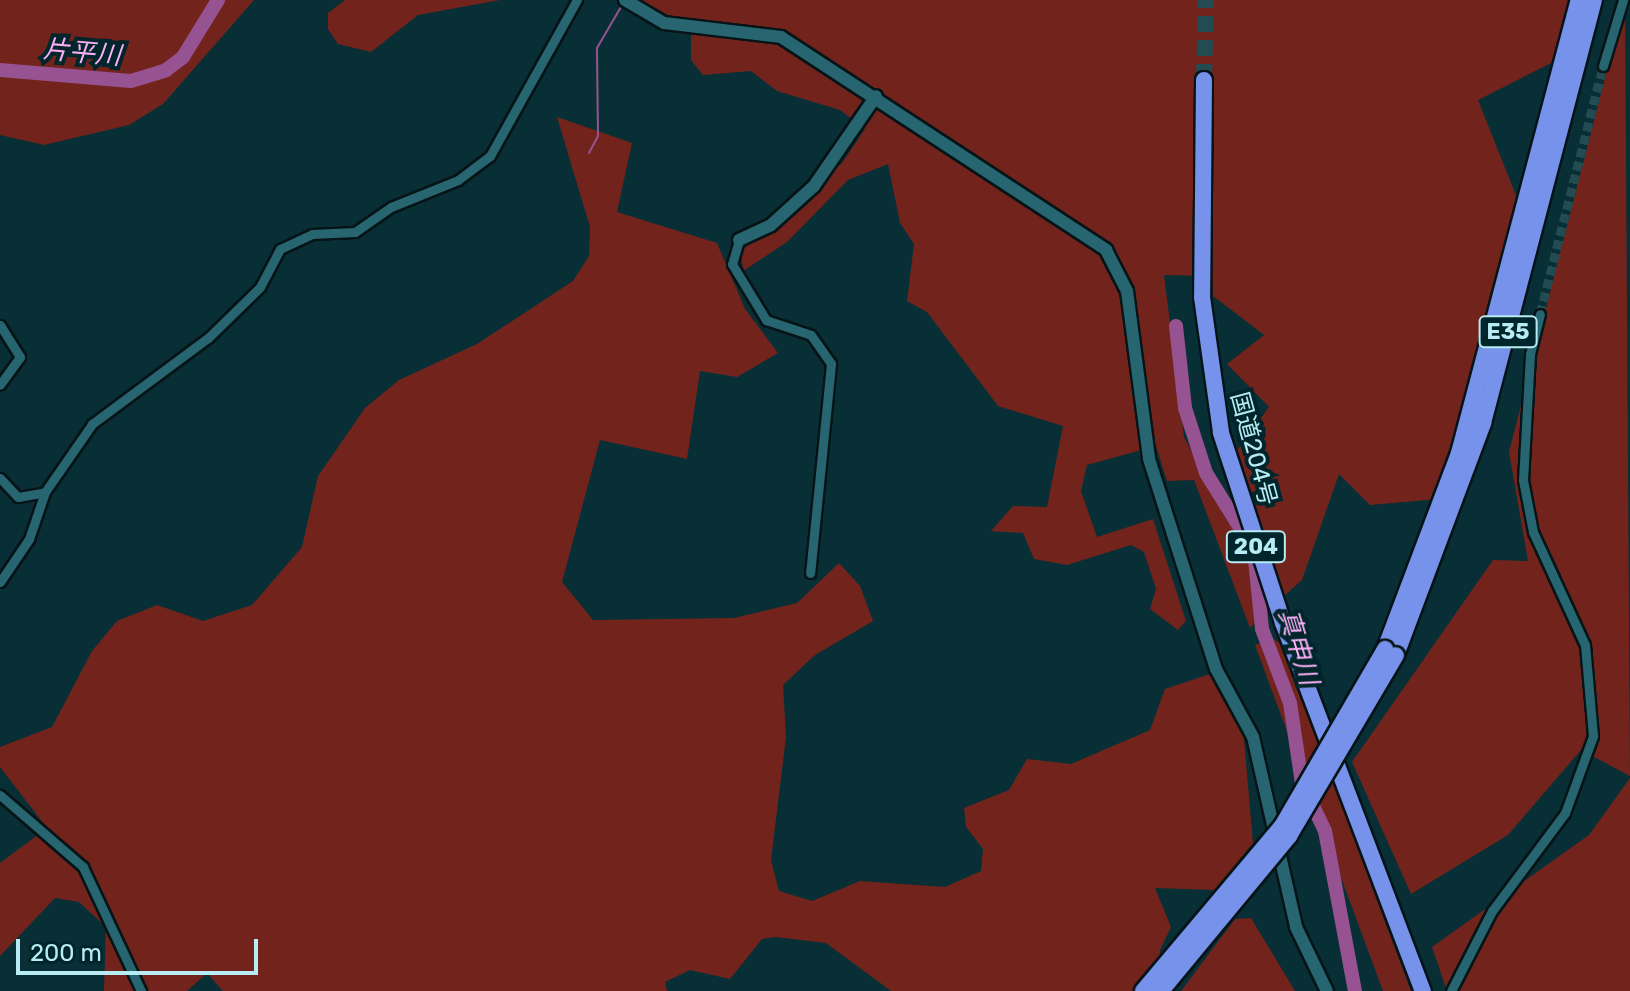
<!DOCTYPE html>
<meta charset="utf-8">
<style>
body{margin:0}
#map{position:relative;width:1630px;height:991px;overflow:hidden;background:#072f35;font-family:Rubik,"Noto Sans JP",sans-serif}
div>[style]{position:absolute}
.green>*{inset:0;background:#72241c}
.stream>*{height:2px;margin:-1px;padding:0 1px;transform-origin:1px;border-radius:1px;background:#965291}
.river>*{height:14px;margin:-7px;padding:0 7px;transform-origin:7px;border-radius:7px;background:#965291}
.street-tunnel>*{height:9px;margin-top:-4.5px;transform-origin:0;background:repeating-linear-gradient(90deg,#224b52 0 9px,transparent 0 13.5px)}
.highway-tunnel>*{height:16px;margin-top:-8px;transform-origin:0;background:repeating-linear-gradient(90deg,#224b52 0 16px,transparent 0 24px)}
.roads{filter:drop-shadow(2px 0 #061417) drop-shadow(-2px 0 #061417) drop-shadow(0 2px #061417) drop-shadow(0 -2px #061417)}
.street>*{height:9px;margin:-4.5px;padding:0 4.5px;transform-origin:4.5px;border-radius:4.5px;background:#276670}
.secondary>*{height:12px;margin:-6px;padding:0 6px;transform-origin:6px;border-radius:6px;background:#276670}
.highway>*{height:16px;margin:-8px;padding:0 8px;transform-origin:8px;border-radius:8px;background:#7692ea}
.bridges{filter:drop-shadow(2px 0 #061417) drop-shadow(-2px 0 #061417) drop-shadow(0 2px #061417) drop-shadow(0 -2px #061417)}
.highway-bridge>*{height:16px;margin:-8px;padding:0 8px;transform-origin:8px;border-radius:8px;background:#7692ea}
span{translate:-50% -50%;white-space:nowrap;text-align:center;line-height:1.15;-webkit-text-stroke:8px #00252b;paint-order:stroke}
.shield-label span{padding:2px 6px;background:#00252b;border:2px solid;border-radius:6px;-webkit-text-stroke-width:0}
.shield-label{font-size:22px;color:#b8ecf5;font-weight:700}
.street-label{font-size:24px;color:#b8ecf5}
.water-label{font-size:26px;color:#fbb0f5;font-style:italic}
.scale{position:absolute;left:16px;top:939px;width:242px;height:36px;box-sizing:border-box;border:4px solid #b8ecf5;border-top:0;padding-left:10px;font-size:24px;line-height:28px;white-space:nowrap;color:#b8ecf5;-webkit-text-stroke:6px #00252b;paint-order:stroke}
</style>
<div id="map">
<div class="green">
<i style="clip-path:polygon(0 0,254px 0,163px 104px,129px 125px,44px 145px,0 135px)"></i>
<i style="clip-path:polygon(345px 0,500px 0,418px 15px,371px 52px,338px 44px,328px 29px,328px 13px)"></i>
<i style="clip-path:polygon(642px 0,1579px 0,1559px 59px,1478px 100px,1517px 198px,1439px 499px,1370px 505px,1339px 474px,1302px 580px,1284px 596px,1234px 455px,1269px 407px,1227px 364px,1264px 335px,1213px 296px,1212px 276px,1164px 275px,1184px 437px,1247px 555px,1264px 613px,1250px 628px,1194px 480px,1167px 481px,1156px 446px,1087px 465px,1081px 491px,1097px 537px,1153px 519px,1186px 621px,1178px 630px,1150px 609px,1156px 589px,1144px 552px,1131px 545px,1067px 565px,1034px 559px,1023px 533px,991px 531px,1013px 506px,1047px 507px,1063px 426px,998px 406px,927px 312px,907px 301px,914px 244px,900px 223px,888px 164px,848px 180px,787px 242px,743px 271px,741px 251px,842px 163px,865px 129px,840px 110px,777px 91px,751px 71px,703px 75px,691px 60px,691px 26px,642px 14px)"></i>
<i style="clip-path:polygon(1625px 0,1630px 776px,1581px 750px,1508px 835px,1411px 894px,1352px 762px,1493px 560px,1528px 561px,1509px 452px)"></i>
<i style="clip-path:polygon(557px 117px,632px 143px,617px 212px,717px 243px,745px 309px,778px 353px,737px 377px,700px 371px,687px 459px,600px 440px,562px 582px,593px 620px,734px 618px,797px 603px,839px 563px,860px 586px,873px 621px,815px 655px,783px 685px,786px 737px,771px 860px,779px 891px,812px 901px,860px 881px,945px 887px,981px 871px,983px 849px,966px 827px,964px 808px,1009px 790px,1027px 759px,1071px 764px,1150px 730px,1165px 689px,1213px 673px,1242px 716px,1253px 843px,1215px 890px,1155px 888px,1171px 927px,1160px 950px,1164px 991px,891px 991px,826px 943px,776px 937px,762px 939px,730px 979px,690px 970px,665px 982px,667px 991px,223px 991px,207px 973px,187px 991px,104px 991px,106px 927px,79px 902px,55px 898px,0 956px,0 863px,47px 828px,0 767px,0 747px,52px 727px,92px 651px,117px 621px,157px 605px,203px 621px,252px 605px,302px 547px,318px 476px,365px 408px,399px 380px,477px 344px,573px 281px,589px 256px,590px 227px)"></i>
<i style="clip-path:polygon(1272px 638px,1281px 644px,1411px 991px,1383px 991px,1255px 645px)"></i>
<i style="clip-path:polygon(1630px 778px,1630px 991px,1447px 991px,1432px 947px,1589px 835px)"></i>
<i style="clip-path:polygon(1251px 918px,1295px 991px,1181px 991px,1235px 919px)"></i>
</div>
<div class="stream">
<i style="left:589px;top:153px;width:19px;rotate:-62deg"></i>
<i style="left:598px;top:136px;width:88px;rotate:-90.7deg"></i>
<i style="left:597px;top:48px;width:48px;rotate:-59.7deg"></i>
</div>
<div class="river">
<i style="left:0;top:70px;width:131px;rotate:4.8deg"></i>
<i style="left:131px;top:81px;width:37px;rotate:-17deg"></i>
<i style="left:166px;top:70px;width:21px;rotate:-37deg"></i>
<i style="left:183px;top:57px;width:67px;rotate:-58.4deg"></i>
<i style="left:1176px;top:326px;width:82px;rotate:83.7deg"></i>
<i style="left:1185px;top:408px;width:68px;rotate:72.1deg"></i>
<i style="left:1206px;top:473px;width:91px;rotate:58.1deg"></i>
<i style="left:1254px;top:550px;width:79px;rotate:84.2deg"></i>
<i style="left:1262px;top:629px;width:79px;rotate:69.3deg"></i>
<i style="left:1290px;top:703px;width:81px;rotate:81.5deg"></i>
<i style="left:1302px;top:783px;width:53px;rotate:64.4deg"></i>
<i style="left:1325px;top:831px;width:163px;rotate:79.4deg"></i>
</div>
<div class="street-tunnel">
<i style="left:1540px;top:314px;width:256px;rotate:-75.7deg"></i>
</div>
<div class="highway-tunnel">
<i style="left:1204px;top:80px;width:80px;rotate:-88.6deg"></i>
</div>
<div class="roads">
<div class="street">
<i style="left:1603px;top:66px;width:69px;rotate:-73.1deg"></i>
<i style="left:739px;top:240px;width:25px;rotate:106deg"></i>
<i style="left:732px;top:264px;width:66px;rotate:58.7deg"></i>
<i style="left:766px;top:320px;width:47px;rotate:18.4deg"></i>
<i style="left:811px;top:335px;width:35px;rotate:55deg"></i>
<i style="left:831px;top:364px;width:210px;rotate:95.7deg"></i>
<i style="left:0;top:325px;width:38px;rotate:58deg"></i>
<i style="left:20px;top:357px;width:34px;rotate:126deg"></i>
<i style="left:0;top:478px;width:26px;rotate:47deg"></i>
<i style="left:18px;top:497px;width:27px;rotate:-10deg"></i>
<i style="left:0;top:582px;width:52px;rotate:-56deg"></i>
<i style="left:29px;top:539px;width:50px;rotate:-71.2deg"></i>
<i style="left:45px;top:492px;width:83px;rotate:-55.3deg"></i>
<i style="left:92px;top:424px;width:144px;rotate:-36.6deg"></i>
<i style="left:208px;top:338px;width:73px;rotate:-44.4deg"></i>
<i style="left:260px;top:287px;width:43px;rotate:-62.2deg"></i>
<i style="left:280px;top:249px;width:35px;rotate:-25deg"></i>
<i style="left:312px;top:234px;width:43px;rotate:-2.7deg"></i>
<i style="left:355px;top:232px;width:44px;rotate:-34.8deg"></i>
<i style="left:391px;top:207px;width:72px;rotate:-21.9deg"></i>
<i style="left:458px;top:180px;width:40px;rotate:-37deg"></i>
<i style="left:490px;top:156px;width:179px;rotate:-60.9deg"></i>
<i style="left:0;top:795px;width:110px;rotate:40.9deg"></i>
<i style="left:83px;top:867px;width:137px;rotate:64.9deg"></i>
<i style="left:1451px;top:991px;width:90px;rotate:-62.9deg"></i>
<i style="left:1492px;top:911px;width:122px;rotate:-53.3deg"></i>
<i style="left:1565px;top:813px;width:82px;rotate:-70deg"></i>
<i style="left:1593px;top:736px;width:91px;rotate:-95deg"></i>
<i style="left:1585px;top:645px;width:124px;rotate:-114.7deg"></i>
<i style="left:1533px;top:532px;width:53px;rotate:-100.9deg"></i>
<i style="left:1523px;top:480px;width:126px;rotate:-86.8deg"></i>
<i style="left:1530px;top:354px;width:41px;rotate:-76deg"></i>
</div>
<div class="secondary">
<i style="left:625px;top:0;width:45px;rotate:30.5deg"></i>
<i style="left:664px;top:23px;width:118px;rotate:6.8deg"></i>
<i style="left:781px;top:37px;width:389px;rotate:33.2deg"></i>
<i style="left:1106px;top:250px;width:46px;rotate:62.9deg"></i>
<i style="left:1127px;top:291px;width:169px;rotate:82.5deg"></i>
<i style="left:1149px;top:459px;width:220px;rotate:72.3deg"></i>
<i style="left:1216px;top:669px;width:77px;rotate:61.4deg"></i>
<i style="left:1253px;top:737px;width:195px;rotate:77.2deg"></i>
<i style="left:1296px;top:927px;width:71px;rotate:64.2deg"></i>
<i style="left:739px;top:240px;width:35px;rotate:-25deg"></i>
<i style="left:771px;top:225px;width:58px;rotate:-42.2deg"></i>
<i style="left:814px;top:186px;width:109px;rotate:-55.4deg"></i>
</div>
<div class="highway">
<i style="left:1204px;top:80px;width:217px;rotate:90.5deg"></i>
<i style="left:1202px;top:297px;width:137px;rotate:82deg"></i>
<i style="left:1221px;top:433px;width:200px;rotate:71.9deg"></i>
<i style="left:1283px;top:623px;width:394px;rotate:69.2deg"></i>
<i style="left:1385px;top:649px;width:210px;rotate:-69.3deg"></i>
<i style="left:1459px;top:453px;width:469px;rotate:-75.2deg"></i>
<i style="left:1396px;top:655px;width:248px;rotate:-69.4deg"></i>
<i style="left:1483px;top:423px;width:437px;rotate:-75.3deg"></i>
</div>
</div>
<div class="bridges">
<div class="highway-bridge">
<i style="left:1143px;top:991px;width:216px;rotate:-49.9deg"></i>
<i style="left:1282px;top:826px;width:205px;rotate:-59.8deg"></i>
<i style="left:1161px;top:991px;width:201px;rotate:-50.4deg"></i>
<i style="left:1289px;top:836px;width:210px;rotate:-59.4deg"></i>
</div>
</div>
<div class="shield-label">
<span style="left:1508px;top:332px">E35</span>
<span style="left:1256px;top:547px">204</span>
</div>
<div class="street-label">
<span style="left:1253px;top:449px;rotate:75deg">国道204号</span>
</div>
<div class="water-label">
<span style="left:82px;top:53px;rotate:5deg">片平川</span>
<span style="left:1298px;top:647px;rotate:73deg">真申川</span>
</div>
<div class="scale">200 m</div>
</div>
